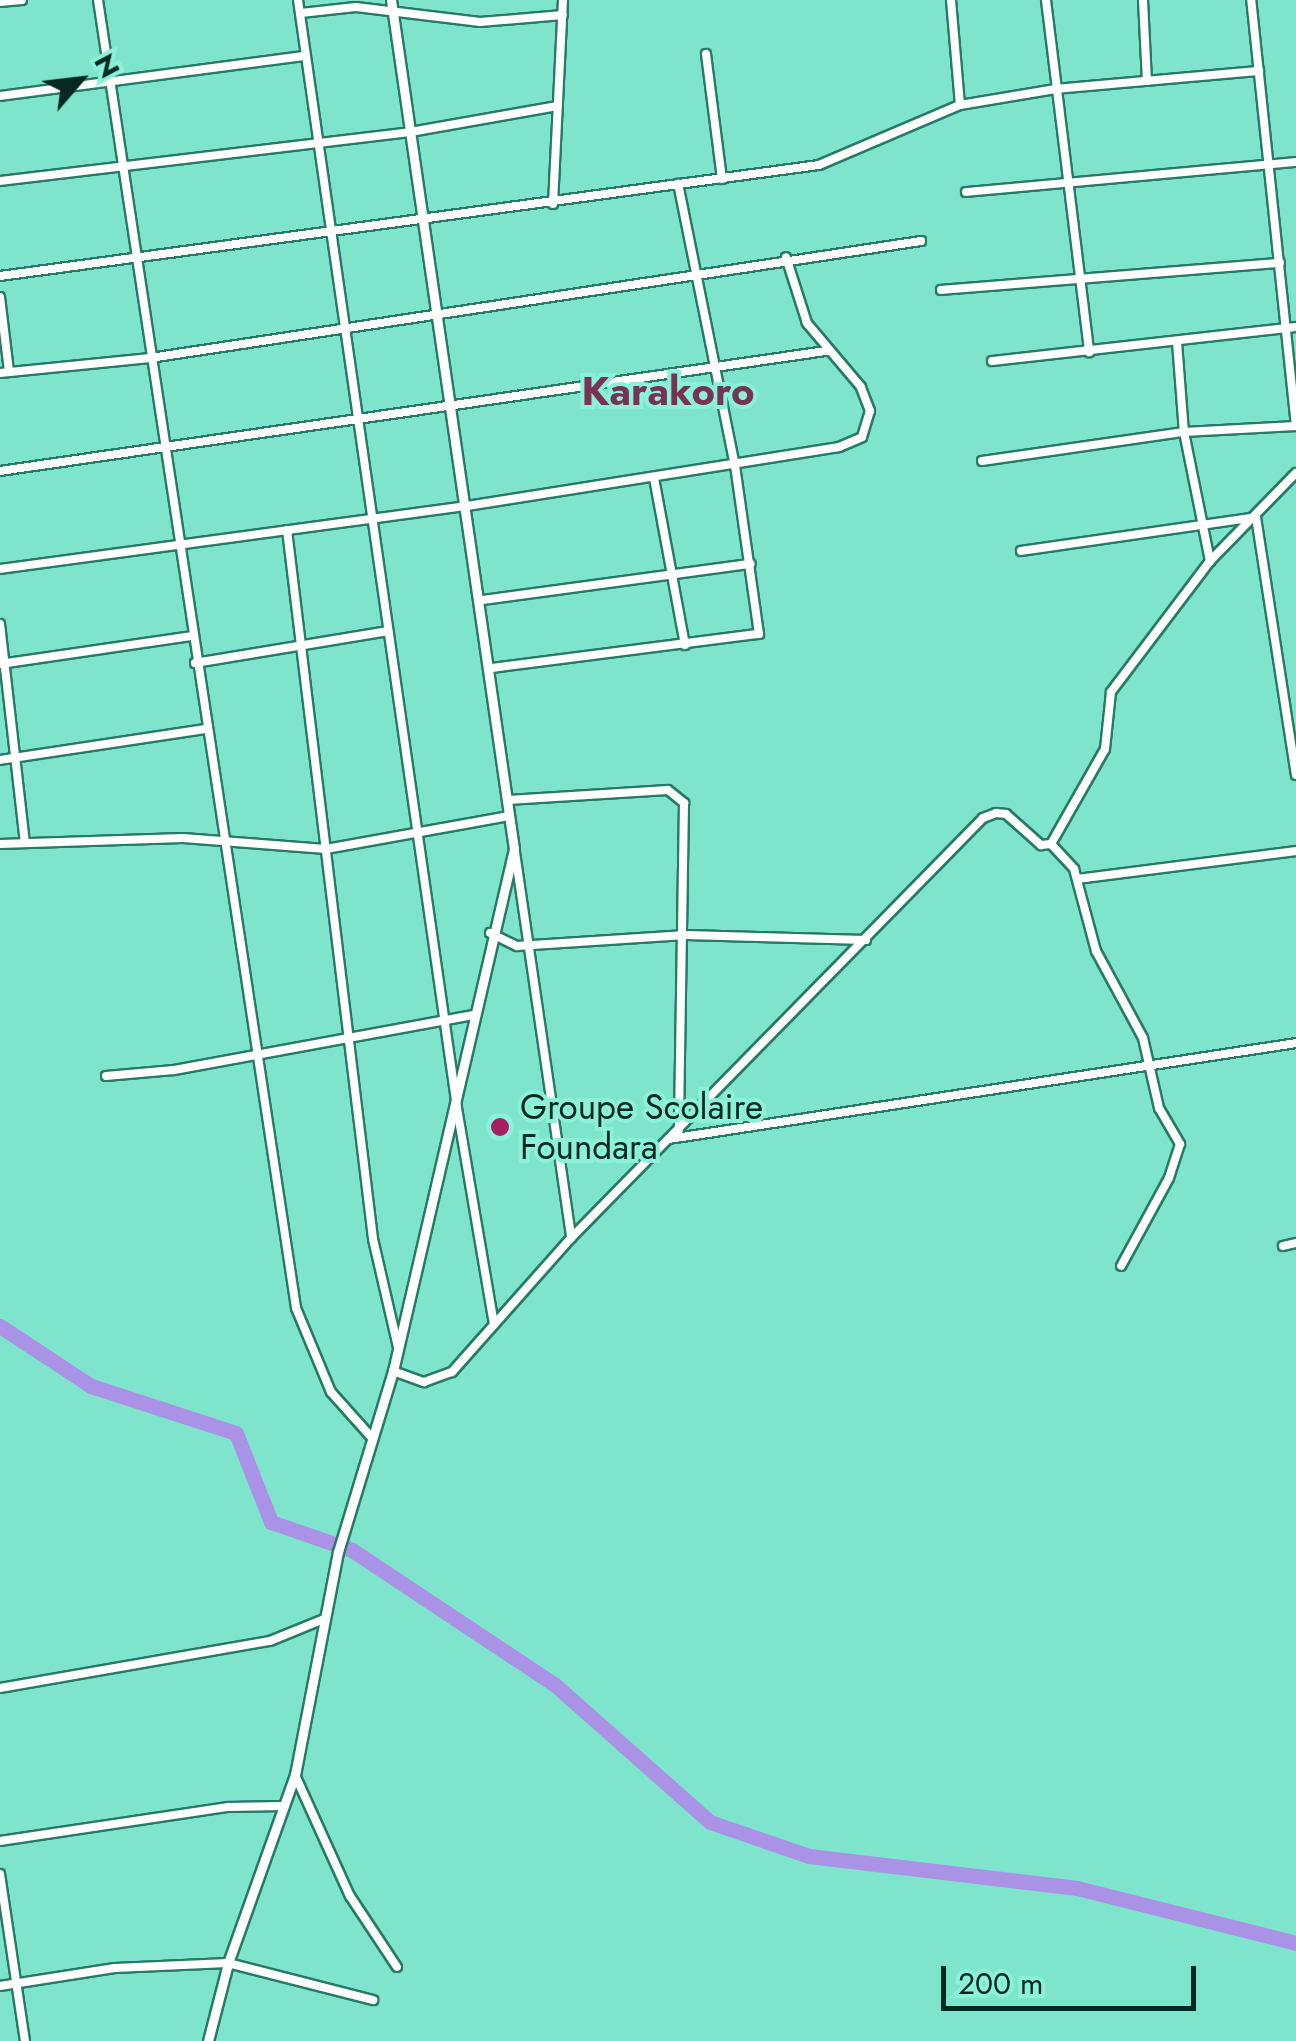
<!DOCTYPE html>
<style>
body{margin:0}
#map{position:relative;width:1296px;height:2041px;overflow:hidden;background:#7ee5cc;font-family:Jost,sans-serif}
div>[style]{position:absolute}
.river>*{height:15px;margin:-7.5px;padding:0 7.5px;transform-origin:7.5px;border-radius:7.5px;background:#aa92e7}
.roads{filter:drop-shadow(2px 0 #287a68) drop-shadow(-2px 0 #287a68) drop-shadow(0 2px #287a68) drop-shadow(0 -2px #287a68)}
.minor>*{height:8px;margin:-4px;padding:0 4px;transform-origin:4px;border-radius:4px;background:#fff}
.tertiary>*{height:9px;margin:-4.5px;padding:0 4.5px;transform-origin:4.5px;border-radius:4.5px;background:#fff}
.dots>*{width:28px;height:28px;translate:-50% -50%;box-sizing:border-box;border:5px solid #8bf2d9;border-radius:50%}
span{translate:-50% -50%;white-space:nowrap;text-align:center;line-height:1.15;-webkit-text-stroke:8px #8bf2d9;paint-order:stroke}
.poi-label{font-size:35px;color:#072922}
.left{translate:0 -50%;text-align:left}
.quarter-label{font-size:40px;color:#773350;font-weight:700}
.north{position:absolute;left:30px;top:30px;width:100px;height:100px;-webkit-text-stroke:8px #8bf2d9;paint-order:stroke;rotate:62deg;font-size:28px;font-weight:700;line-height:40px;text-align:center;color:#072922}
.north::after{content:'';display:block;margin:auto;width:35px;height:45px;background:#072922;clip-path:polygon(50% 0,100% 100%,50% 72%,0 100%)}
.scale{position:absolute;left:941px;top:1966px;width:255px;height:45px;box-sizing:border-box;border:5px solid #072922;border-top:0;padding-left:12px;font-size:30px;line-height:35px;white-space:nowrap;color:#072922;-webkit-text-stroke:8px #8bf2d9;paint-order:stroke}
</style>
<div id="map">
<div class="river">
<i style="left:0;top:1326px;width:109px;rotate:33.4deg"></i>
<i style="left:91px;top:1386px;width:152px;rotate:18deg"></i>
<i style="left:236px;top:1433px;width:96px;rotate:68.5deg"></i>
<i style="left:271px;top:1522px;width:86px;rotate:19.1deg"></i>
<i style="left:352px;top:1550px;width:242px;rotate:33.6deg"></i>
<i style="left:554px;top:1684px;width:208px;rotate:41.5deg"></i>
<i style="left:710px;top:1822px;width:105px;rotate:19deg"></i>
<i style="left:809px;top:1856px;width:270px;rotate:6.8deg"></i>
<i style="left:1077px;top:1888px;width:226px;rotate:14.1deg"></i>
</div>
<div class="roads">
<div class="minor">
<i style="left:98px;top:0;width:1323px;rotate:81.39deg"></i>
<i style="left:296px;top:1308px;width:91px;rotate:67.4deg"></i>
<i style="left:331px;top:1392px;width:63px;rotate:48.2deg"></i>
<i style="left:298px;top:0;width:1119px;rotate:81.83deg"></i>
<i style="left:457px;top:1108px;width:219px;rotate:80.3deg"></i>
<i style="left:951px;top:0;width:105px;rotate:85.1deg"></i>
<i style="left:1046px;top:0;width:355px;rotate:83deg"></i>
<i style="left:1143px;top:0;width:81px;rotate:87.2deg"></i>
<i style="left:0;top:2px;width:22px;rotate:-5deg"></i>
<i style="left:301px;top:13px;width:55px;rotate:-6.2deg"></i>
<i style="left:356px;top:7px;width:125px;rotate:6.9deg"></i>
<i style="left:480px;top:22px;width:83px;rotate:-4.8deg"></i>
<i style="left:706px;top:54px;width:126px;rotate:82.7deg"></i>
<i style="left:0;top:96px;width:308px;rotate:-7.5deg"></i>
<i style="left:0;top:181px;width:413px;rotate:-6.8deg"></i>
<i style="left:410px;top:132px;width:150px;rotate:-10deg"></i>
<i style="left:966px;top:192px;width:331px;rotate:-5.2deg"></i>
<i style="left:553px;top:204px;width:204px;rotate:-87.2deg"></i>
<i style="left:0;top:276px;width:826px;rotate:-7.72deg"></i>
<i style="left:819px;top:165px;width:153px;rotate:-23.1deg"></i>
<i style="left:960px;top:105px;width:97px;rotate:-9.5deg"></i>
<i style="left:1056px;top:89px;width:204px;rotate:-5.1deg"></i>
<i style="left:941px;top:290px;width:340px;rotate:-4.6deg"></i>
<i style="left:0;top:297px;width:75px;rotate:83.1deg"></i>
<i style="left:1177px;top:342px;width:90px;rotate:85.6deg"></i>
<i style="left:1184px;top:432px;width:132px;rotate:78.6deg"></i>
<i style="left:992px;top:361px;width:306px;rotate:-6.4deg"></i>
<i style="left:0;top:373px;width:151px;rotate:-5.7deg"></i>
<i style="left:150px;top:358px;width:780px;rotate:-8.63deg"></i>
<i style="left:982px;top:461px;width:204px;rotate:-8.2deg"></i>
<i style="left:1184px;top:432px;width:112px;rotate:-3.1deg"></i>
<i style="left:1296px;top:426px;width:428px;rotate:-96deg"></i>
<i style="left:0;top:471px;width:835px;rotate:-8.27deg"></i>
<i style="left:654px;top:478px;width:170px;rotate:79.5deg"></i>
<i style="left:287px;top:530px;width:714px;rotate:83.08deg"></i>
<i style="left:373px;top:1239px;width:111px;rotate:77deg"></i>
<i style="left:1021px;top:551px;width:237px;rotate:-8.2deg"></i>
<i style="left:1256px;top:517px;width:261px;rotate:81.2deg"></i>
<i style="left:0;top:569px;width:471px;rotate:-7.7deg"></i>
<i style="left:467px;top:506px;width:377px;rotate:-9deg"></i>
<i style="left:839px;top:447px;width:25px;rotate:-23deg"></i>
<i style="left:862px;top:437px;width:27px;rotate:-73deg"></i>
<i style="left:870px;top:411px;width:26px;rotate:-111deg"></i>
<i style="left:861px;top:387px;width:84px;rotate:-130.2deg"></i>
<i style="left:807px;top:323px;width:69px;rotate:-107.7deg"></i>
<i style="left:483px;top:600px;width:270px;rotate:-7.7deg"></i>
<i style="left:0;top:624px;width:220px;rotate:83.5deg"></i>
<i style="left:195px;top:663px;width:196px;rotate:-9.4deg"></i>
<i style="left:0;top:664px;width:193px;rotate:-8.3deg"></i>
<i style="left:492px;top:668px;width:269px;rotate:-7.3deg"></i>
<i style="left:759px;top:634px;width:170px;rotate:-98.1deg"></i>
<i style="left:735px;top:466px;width:288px;rotate:-101.4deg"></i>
<i style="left:0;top:760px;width:207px;rotate:-8.6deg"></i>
<i style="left:508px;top:800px;width:160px;rotate:-3.6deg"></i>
<i style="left:668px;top:790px;width:21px;rotate:39deg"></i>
<i style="left:684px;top:803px;width:327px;rotate:90.9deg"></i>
<i style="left:0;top:844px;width:183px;rotate:-1.9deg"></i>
<i style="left:183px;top:838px;width:143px;rotate:4.4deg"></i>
<i style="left:326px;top:849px;width:187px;rotate:-10.2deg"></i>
<i style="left:1051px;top:844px;width:109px;rotate:-60.4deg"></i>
<i style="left:1105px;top:749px;width:57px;rotate:-84deg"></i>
<i style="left:1111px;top:692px;width:164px;rotate:-52.9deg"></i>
<i style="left:1210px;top:561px;width:123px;rotate:-45.7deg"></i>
<i style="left:515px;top:852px;width:390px;rotate:81.7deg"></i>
<i style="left:1077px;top:879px;width:221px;rotate:-7.3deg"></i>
<i style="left:490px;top:933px;width:30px;rotate:26deg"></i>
<i style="left:517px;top:946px;width:169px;rotate:-3.7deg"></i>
<i style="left:686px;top:935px;width:180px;rotate:1.6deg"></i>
<i style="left:106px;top:1076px;width:68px;rotate:-5deg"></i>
<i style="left:174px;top:1070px;width:306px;rotate:-10.4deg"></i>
<i style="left:669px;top:1139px;width:634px;rotate:-8.7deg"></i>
<i style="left:1283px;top:1246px;width:13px;rotate:-13deg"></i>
<i style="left:393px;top:1371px;width:33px;rotate:20deg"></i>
<i style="left:424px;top:1382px;width:30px;rotate:-20deg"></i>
<i style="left:452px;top:1372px;width:179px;rotate:-48.4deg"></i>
<i style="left:571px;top:1238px;width:588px;rotate:-45.55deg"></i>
<i style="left:983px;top:818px;width:14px;rotate:-21deg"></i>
<i style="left:996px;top:813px;width:10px;rotate:6deg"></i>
<i style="left:1006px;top:814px;width:47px;rotate:41.5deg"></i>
<i style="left:1041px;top:845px;width:10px;rotate:-6deg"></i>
<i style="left:1051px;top:844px;width:34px;rotate:47deg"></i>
<i style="left:1074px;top:869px;width:85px;rotate:75deg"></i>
<i style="left:1096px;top:951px;width:99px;rotate:61.6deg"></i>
<i style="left:1143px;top:1038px;width:72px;rotate:77.1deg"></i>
<i style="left:1159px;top:1108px;width:42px;rotate:59.7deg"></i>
<i style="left:1180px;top:1144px;width:36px;rotate:108deg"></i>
<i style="left:1169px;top:1178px;width:100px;rotate:118.6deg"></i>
<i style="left:0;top:1688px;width:274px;rotate:-9.9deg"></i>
<i style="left:270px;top:1641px;width:58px;rotate:-22.2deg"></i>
<i style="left:295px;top:1775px;width:133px;rotate:65.6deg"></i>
<i style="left:350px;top:1896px;width:85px;rotate:56.5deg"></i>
<i style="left:0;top:1841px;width:231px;rotate:-8.5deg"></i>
<i style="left:228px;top:1807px;width:55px;rotate:-1deg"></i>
<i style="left:0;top:1874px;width:169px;rotate:81.5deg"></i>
<i style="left:0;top:1986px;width:116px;rotate:-8.9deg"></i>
<i style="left:115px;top:1968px;width:113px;rotate:-2.5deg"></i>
<i style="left:228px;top:1963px;width:150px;rotate:14.3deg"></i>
</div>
<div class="tertiary">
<i style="left:208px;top:2041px;width:81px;rotate:-75.6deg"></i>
<i style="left:228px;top:1963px;width:200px;rotate:-70.4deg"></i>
<i style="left:295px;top:1775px;width:227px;rotate:-79.1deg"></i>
<i style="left:338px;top:1552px;width:189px;rotate:-73.1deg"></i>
<i style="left:393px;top:1371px;width:536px;rotate:-76.95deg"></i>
<i style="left:514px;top:849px;width:858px;rotate:-98.24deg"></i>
</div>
</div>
<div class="dots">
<i style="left:500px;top:1127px;background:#a81e64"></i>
</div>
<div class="poi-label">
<span class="left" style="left:520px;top:1127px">Groupe Scolaire<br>Foundara</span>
</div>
<div class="quarter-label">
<span style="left:668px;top:391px">Karakoro</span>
</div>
<div class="north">N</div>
<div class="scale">200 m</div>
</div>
